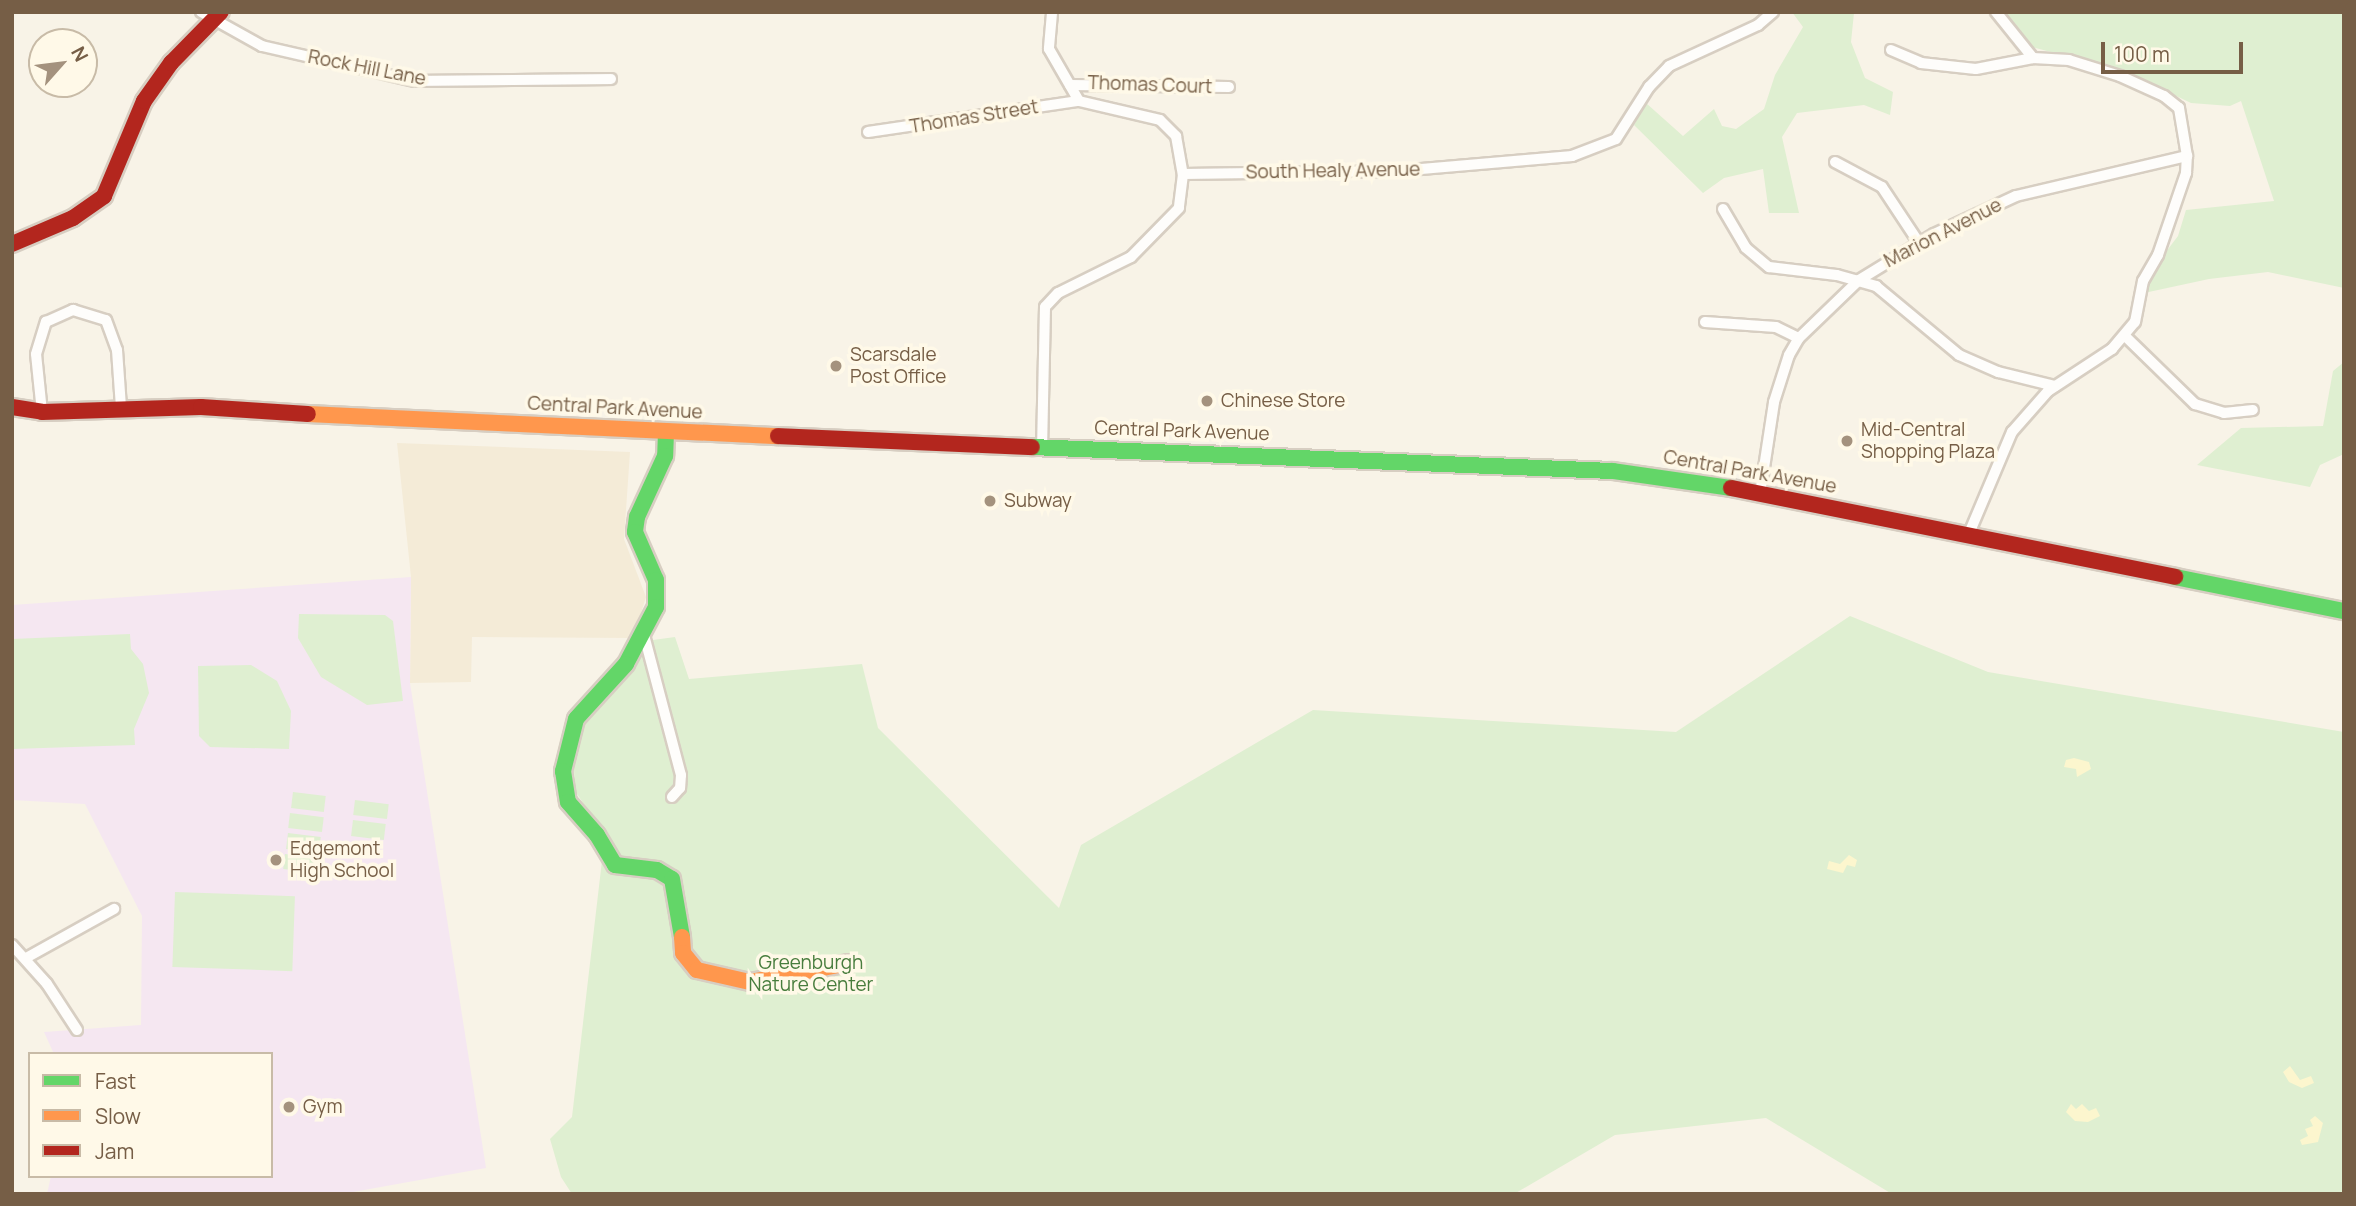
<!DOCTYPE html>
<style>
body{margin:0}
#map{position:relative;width:2356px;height:1206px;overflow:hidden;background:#f8f3e7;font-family:Manrope,sans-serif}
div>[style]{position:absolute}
.residential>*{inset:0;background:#f4ebd7}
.education>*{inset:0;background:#f5e7f1}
.green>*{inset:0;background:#dfefd1;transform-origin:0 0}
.sand>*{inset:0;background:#fcf6ce}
.roads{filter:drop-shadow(2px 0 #d7cec2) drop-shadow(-2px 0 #d7cec2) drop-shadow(0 2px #d7cec2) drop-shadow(0 -2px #d7cec2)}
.street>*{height:10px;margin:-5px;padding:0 5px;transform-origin:5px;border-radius:5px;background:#fefdfb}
.fast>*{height:16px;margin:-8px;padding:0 8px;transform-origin:8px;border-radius:8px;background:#63d668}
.slow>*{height:16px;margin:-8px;padding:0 8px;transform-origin:8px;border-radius:8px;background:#ff974d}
.jam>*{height:16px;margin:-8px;padding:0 8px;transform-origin:8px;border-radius:8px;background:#b3261e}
.dots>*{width:19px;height:19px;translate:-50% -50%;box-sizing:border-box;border:4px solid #fff9e8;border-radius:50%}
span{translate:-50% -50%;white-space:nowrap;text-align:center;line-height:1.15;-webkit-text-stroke:7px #fff9e8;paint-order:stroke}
.street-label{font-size:19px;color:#765e46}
.poi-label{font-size:19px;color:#765e46}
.left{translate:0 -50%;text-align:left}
.park-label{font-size:19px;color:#487d3d}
.frame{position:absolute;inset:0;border:14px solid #765e46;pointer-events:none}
.legend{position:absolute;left:28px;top:1052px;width:245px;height:126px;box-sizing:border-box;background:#fff9e8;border:2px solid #c8bba7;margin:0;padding:9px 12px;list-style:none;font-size:21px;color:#765e46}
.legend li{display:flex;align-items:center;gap:14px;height:35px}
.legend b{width:35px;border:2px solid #c8bba7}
.north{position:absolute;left:28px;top:28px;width:70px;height:70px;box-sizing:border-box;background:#fff9e8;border:2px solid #c8bba7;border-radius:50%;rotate:62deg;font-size:19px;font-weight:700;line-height:28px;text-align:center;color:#765e46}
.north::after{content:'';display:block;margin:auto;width:24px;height:32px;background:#a4927e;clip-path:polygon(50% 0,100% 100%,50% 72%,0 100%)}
.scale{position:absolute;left:2101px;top:42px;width:142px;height:32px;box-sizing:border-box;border:4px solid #765e46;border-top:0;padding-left:9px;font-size:21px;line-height:24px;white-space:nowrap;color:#765e46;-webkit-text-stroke:5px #fff9e8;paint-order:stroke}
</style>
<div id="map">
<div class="residential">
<i style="clip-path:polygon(397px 443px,630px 452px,624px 539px,646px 597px,633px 638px,472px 637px,471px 682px,410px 683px,411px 577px)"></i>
</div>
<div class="education">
<i style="clip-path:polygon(411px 577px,410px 683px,486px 1168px,342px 1194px,47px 1194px,51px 1176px,271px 1176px,271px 1054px,54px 1054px,44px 1032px,141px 1025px,142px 916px,85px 804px,12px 800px,12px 605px)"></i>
</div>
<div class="green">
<i style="clip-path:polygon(1792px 12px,1859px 12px,1854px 13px,1851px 42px,1865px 78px,1893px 92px,1890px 115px,1864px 105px,1797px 113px,1782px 137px,1799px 213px,1769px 213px,1763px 169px,1724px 178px,1703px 193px,1634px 125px,1646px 103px,1683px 136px,1714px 109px,1722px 126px,1736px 129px,1764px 109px,1775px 75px,1803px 27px)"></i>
<i style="clip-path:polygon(1999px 12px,2344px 12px,2344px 288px,2268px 272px,2209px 279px,2144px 293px,2149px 274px,2178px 236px,2186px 210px,2274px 201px,2241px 101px,2230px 106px,2191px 103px,2126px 72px,2032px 47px)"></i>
<i style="clip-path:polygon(2344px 362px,2344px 454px,2320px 465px,2310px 487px,2197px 465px,2241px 428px,2323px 426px,2333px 371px)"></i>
<i style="clip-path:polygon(299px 614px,385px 615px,393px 621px,403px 701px,367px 705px,321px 677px,298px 638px)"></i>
<i style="clip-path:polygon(1850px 616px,1988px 672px,2344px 732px,2344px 1194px,1892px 1194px,1766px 1118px,1615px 1135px,1514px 1194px,572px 1194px,561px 1177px,550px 1139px,572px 1117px,605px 835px,575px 791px,573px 750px,584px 724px,653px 640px,675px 637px,689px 679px,862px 664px,878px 728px,1059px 908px,1081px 845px,1313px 710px,1676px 732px)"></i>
<i style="clip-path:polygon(130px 634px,131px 649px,143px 664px,149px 693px,134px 729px,135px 745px,12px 749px,12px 639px)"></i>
<i style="clip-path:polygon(251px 665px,277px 681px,291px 711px,289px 749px,210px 747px,199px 736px,198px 666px)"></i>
<i style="left:293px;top:792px;width:33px;height:16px;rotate:7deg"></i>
<i style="left:355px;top:800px;width:34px;height:15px;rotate:7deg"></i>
<i style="left:290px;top:813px;width:34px;height:15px;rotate:7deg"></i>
<i style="left:353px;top:820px;width:33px;height:16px;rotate:7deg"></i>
<i style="left:288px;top:833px;width:33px;height:16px;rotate:7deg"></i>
<i style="left:285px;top:854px;width:33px;height:15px;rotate:7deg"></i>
<i style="left:175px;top:892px;width:120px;height:75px;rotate:2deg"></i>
</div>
<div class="sand">
<i style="clip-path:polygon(2074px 758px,2089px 762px,2091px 769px,2077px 777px,2076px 769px,2064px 767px,2066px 760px)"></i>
<i style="clip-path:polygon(1849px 855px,1857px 860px,1855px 867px,1847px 865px,1843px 873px,1827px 869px,1829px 861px,1840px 864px)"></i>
<i style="clip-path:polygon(2290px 1066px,2300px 1080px,2311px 1076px,2314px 1083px,2302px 1088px,2289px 1082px,2283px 1072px)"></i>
<i style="clip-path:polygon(2071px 1104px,2076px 1109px,2082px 1104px,2089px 1111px,2096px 1108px,2100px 1116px,2088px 1122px,2075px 1121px,2066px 1112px)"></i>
<i style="clip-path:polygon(2315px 1116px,2323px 1123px,2318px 1142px,2302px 1145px,2300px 1140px,2308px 1136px,2305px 1129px,2313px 1126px,2310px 1120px)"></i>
</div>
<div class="roads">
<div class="street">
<i style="left:201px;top:12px;width:70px;rotate:29.1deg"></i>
<i style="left:262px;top:46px;width:157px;rotate:12.9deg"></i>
<i style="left:415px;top:81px;width:196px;rotate:-0.6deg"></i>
<i style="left:1052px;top:13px;width:36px;rotate:95deg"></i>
<i style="left:1049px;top:49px;width:60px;rotate:60deg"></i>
<i style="left:1891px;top:50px;width:33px;rotate:23deg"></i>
<i style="left:1921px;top:63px;width:55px;rotate:6.2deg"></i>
<i style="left:1976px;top:69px;width:58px;rotate:-10.9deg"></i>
<i style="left:1070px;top:85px;width:159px;rotate:0.7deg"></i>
<i style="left:868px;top:132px;width:213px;rotate:-8.4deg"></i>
<i style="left:1079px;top:101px;width:83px;rotate:13.2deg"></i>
<i style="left:1160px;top:120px;width:23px;rotate:45deg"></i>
<i style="left:1176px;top:136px;width:39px;rotate:80deg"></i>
<i style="left:1183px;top:174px;width:34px;rotate:97deg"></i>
<i style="left:1179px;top:208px;width:69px;rotate:134.4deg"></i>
<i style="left:1131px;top:257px;width:81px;rotate:153.7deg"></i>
<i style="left:1058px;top:293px;width:19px;rotate:133deg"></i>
<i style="left:1045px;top:307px;width:140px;rotate:91.2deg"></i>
<i style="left:1835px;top:162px;width:53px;rotate:28deg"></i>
<i style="left:1882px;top:187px;width:67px;rotate:56.5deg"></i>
<i style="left:1183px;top:174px;width:215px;rotate:-0.8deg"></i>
<i style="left:1398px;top:171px;width:175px;rotate:-4.9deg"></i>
<i style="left:1572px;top:156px;width:47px;rotate:-21.1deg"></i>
<i style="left:1616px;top:139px;width:62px;rotate:-57.6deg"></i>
<i style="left:1649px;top:87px;width:29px;rotate:-46deg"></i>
<i style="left:1669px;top:66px;width:98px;rotate:-24.7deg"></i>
<i style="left:1758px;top:25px;width:20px;rotate:-41deg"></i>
<i style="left:1723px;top:209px;width:45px;rotate:59.5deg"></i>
<i style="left:1746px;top:248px;width:30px;rotate:40deg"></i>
<i style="left:1769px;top:267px;width:68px;rotate:6.7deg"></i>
<i style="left:1837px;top:275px;width:41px;rotate:15.8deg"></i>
<i style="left:1876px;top:286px;width:108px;rotate:39.7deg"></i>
<i style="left:1959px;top:355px;width:43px;rotate:23.6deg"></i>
<i style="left:1998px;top:372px;width:59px;rotate:13.8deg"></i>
<i style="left:1705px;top:322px;width:71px;rotate:4deg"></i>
<i style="left:1776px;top:327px;width:25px;rotate:26deg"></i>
<i style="left:2125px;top:336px;width:98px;rotate:44.2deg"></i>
<i style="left:2195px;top:404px;width:30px;rotate:17deg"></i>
<i style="left:2224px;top:413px;width:29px;rotate:-6deg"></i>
<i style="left:42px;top:412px;width:58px;rotate:-95.9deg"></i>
<i style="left:36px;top:354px;width:34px;rotate:-73deg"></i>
<i style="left:46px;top:322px;width:30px;rotate:-24deg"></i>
<i style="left:73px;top:310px;width:34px;rotate:17deg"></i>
<i style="left:106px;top:320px;width:32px;rotate:70deg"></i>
<i style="left:117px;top:350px;width:57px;rotate:86deg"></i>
<i style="left:1760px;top:494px;width:93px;rotate:-81.3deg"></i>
<i style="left:1774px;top:402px;width:49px;rotate:-72.3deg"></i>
<i style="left:1789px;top:355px;width:20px;rotate:-60deg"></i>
<i style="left:1799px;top:338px;width:83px;rotate:-44deg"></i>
<i style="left:1859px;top:280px;width:88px;rotate:-31.5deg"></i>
<i style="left:1934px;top:234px;width:90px;rotate:-24.9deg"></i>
<i style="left:2016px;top:196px;width:176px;rotate:-13.2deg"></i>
<i style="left:1968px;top:536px;width:113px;rotate:-67.1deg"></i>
<i style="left:2012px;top:432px;width:55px;rotate:-48.7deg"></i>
<i style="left:2048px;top:391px;width:77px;rotate:-33.3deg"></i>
<i style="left:2112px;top:349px;width:35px;rotate:-50deg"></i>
<i style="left:2135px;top:322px;width:42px;rotate:-79deg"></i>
<i style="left:2143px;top:281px;width:30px;rotate:-60deg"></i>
<i style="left:2158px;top:255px;width:87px;rotate:-71.1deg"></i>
<i style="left:2186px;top:173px;width:17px;rotate:-87deg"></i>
<i style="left:2187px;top:156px;width:49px;rotate:-99.5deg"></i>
<i style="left:2179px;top:108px;width:19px;rotate:-141deg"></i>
<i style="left:2164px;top:96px;width:48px;rotate:-155.6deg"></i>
<i style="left:2120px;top:76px;width:53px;rotate:-162.6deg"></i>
<i style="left:2069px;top:60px;width:36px;rotate:-177deg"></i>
<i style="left:2033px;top:58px;width:59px;rotate:-128.8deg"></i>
<i style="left:644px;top:635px;width:145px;rotate:75.2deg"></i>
<i style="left:681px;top:775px;width:13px;rotate:94deg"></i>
<i style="left:680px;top:788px;width:12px;rotate:132deg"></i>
<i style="left:12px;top:945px;width:52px;rotate:48.1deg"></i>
<i style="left:47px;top:984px;width:55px;rotate:56.9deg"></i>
<i style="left:26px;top:958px;width:101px;rotate:-29.1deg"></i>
</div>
<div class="fast">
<i style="left:666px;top:432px;width:24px;rotate:92deg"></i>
<i style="left:665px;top:456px;width:67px;rotate:114.7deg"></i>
<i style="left:637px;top:517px;width:15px;rotate:98deg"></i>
<i style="left:635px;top:532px;width:52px;rotate:66.4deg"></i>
<i style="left:656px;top:580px;width:27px;rotate:90deg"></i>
<i style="left:656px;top:607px;width:64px;rotate:117.8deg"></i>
<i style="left:626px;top:664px;width:74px;rotate:132.3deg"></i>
<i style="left:576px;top:719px;width:54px;rotate:104deg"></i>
<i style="left:563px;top:771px;width:31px;rotate:81deg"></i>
<i style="left:568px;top:802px;width:44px;rotate:48.7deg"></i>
<i style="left:597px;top:835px;width:35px;rotate:59deg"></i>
<i style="left:615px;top:865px;width:42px;rotate:6.8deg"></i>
<i style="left:657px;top:870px;width:17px;rotate:31deg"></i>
<i style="left:672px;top:879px;width:59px;rotate:80.2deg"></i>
<i style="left:1032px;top:447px;width:581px;rotate:2.37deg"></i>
<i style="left:1613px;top:471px;width:119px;rotate:8.2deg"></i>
<i style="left:2175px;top:577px;width:172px;rotate:11.4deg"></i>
</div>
<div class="slow">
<i style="left:308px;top:414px;width:471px;rotate:2.7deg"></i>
<i style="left:682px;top:937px;width:16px;rotate:86deg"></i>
<i style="left:683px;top:953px;width:22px;rotate:51deg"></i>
<i style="left:697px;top:970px;width:54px;rotate:12.8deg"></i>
<i style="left:750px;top:982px;width:101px;rotate:-10.9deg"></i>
</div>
<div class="jam">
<i style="left:12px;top:244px;width:66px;rotate:-23.1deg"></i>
<i style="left:73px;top:218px;width:38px;rotate:-35deg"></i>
<i style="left:104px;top:196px;width:103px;rotate:-67.2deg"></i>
<i style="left:144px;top:101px;width:47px;rotate:-54.6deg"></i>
<i style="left:171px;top:63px;width:71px;rotate:-45.6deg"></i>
<i style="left:12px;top:407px;width:30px;rotate:9deg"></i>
<i style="left:42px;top:412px;width:159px;rotate:-1.8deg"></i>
<i style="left:201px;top:407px;width:107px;rotate:3.7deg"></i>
<i style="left:778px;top:436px;width:254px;rotate:2.5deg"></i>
<i style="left:1731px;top:488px;width:453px;rotate:11.3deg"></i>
</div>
</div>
<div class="dots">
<i style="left:836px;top:366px;background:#a4927e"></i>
<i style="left:1207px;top:401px;background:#a4927e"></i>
<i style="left:1847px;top:441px;background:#a4927e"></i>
<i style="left:990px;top:501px;background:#a4927e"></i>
<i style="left:276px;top:860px;background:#a4927e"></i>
<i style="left:289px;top:1107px;background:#a4927e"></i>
</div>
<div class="street-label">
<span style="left:367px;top:68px;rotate:11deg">Rock Hill Lane</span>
<span style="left:1150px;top:85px;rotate:2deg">Thomas Court</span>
<span style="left:974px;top:117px;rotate:-9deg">Thomas Street</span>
<span style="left:1333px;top:171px;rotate:-1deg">South Healy Avenue</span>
<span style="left:1943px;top:233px;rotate:-27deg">Marion Avenue</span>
<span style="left:615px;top:408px;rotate:3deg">Central Park Avenue</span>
<span style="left:1182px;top:431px;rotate:2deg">Central Park Avenue</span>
<span style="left:1750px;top:472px;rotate:10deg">Central Park Avenue</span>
</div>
<div class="poi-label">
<span class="left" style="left:850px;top:366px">Scarsdale<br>Post Office</span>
<span class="left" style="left:1221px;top:401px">Chinese Store</span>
<span class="left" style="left:1861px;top:441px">Mid-Central<br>Shopping Plaza</span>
<span class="left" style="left:1004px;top:501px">Subway</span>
<span class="left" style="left:290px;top:860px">Edgemont<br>High School</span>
<span class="left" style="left:303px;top:1107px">Gym</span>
</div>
<div class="park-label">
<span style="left:811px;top:974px">Greenburgh<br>Nature Center</span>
</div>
<div class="frame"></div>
<ul class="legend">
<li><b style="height:9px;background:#63d668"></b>Fast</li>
<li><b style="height:9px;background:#ff974d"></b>Slow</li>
<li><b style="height:9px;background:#b3261e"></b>Jam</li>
</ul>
<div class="north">N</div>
<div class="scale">100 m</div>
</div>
